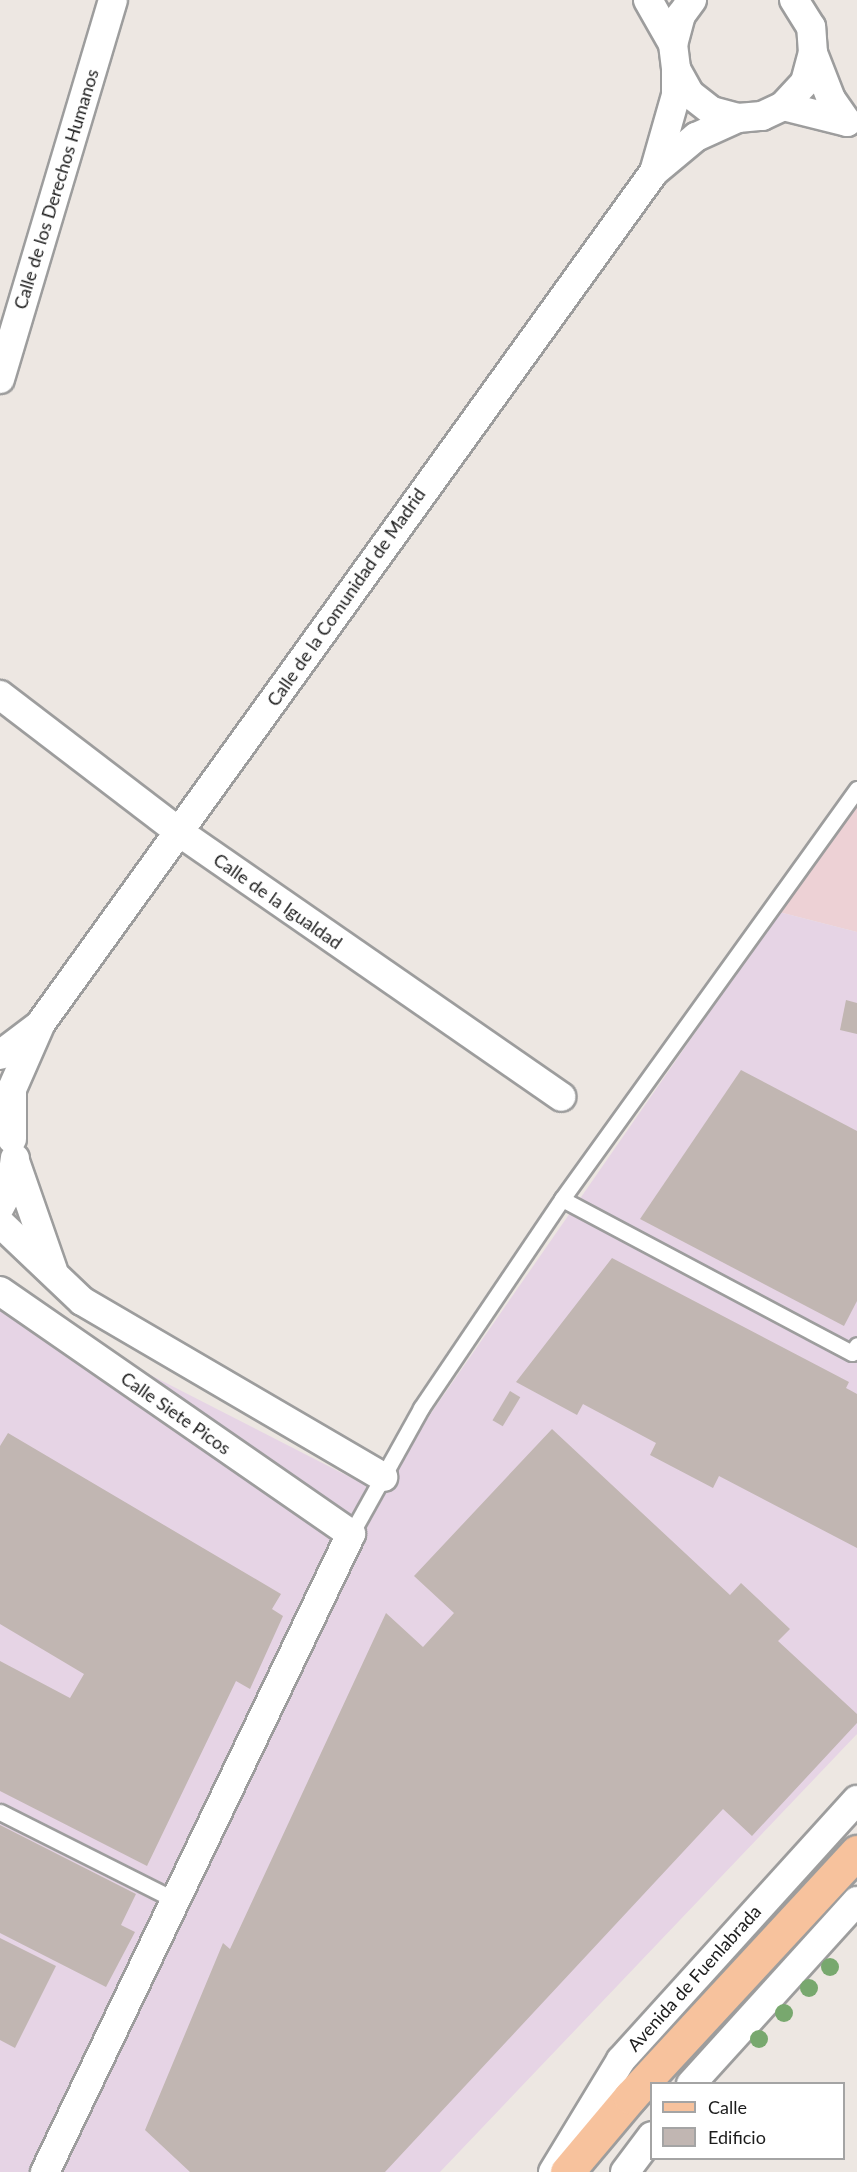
<!DOCTYPE html>
<style>
body{margin:0}
#map{position:relative;width:857px;height:2172px;overflow:hidden;background:#ede7e2;font-family:Lato,sans-serif}
div>[style]{position:absolute}
.commercial>*{inset:0;background:#edd1d5}
.industrial>*{inset:0;background:#e6d4e5}
.building>*{inset:0;background:#c1b6b2;transform-origin:0 0}
.roads{filter:drop-shadow(2px 0 #9d9d9d) drop-shadow(-2px 0 #9d9d9d) drop-shadow(0 2px #9d9d9d) drop-shadow(0 -2px #9d9d9d)}
.service>*{height:15px;margin:-7.5px;padding:0 7.5px;transform-origin:7.5px;border-radius:7.5px;background:#fff}
.minor>*{height:28px;margin:-14px;padding:0 14px;transform-origin:14px;border-radius:14px;background:#fff}
.primary>*{height:33px;margin:-16.5px;padding:0 16.5px;transform-origin:16.5px;border-radius:16.5px;background:#f7c29d}
.trees>*{width:18px;height:18px;margin:-9px;border-radius:50%;background:#78a86e}
span{translate:-50% -50%;white-space:nowrap;text-align:center;line-height:1.15;-webkit-text-stroke:6px #fff;paint-order:stroke}
.street-label{font-size:18px;color:#1c1c1c}
.legend{position:absolute;left:650px;top:2082px;width:195px;height:78px;box-sizing:border-box;background:#fff;border:2px solid #a4a4a4;margin:0;padding:8px 10px;list-style:none;font-size:18px;color:#1c1c1c}
.legend li{display:flex;align-items:center;gap:12px;height:30px}
.legend b{width:30px;border:2px solid #a4a4a4}
</style>
<div id="map">
<div class="commercial">
<i style="clip-path:polygon(857px 801px,857px 932px,779px 912px)"></i>
</div>
<div class="industrial">
<i style="clip-path:polygon(779px 912px,857px 932px,857px 1734px,440px 2172px,0 2172px,0 1298px,377px 1491px)"></i>
</div>
<div class="building">
<i style="clip-path:polygon(846px 1000px,857px 1003px,857px 1034px,840px 1030px)"></i>
<i style="clip-path:polygon(741px 1070px,857px 1131px,857px 1301px,844px 1326px,640px 1219px)"></i>
<i style="clip-path:polygon(612px 1258px,849px 1382px,846px 1388px,857px 1394px,857px 1548px,719px 1476px,713px 1488px,650px 1455px,656px 1443px,583px 1404px,577px 1415px,516px 1382px)"></i>
<i style="left:510px;top:1391px;width:12px;height:34px;rotate:31deg"></i>
<i style="clip-path:polygon(552px 1429px,730px 1595px,741px 1583px,790px 1629px,778px 1641px,857px 1714px,857px 1723px,752px 1836px,723px 1809px,385px 2172px,190px 2172px,145px 2130px,223px 1943px,230px 1949px,386px 1613px,423px 1647px,454px 1613px,414px 1576px)"></i>
<i style="clip-path:polygon(8px 1433px,281px 1594px,272px 1609px,283px 1616px,250px 1689px,236px 1681px,147px 1866px,0 1791px,0 1661px,70px 1698px,84px 1674px,0 1624px,0 1446px)"></i>
<i style="clip-path:polygon(0 1825px,136px 1894px,121px 1925px,135px 1932px,106px 1987px,0 1933px)"></i>
<i style="clip-path:polygon(0 1938px,56px 1966px,15px 2048px,0 2040px)"></i>
</div>
<div class="roads">
<div class="service">
<i style="left:857px;top:789px;width:505px;rotate:125.74deg"></i>
<i style="left:562px;top:1199px;width:328px;rotate:28deg"></i>
<i style="left:852px;top:1353px;width:9px;rotate:-58deg"></i>
<i style="left:351px;top:1534px;width:144px;rotate:-60.9deg"></i>
<i style="left:421px;top:1408px;width:252px;rotate:-56deg"></i>
<i style="left:0;top:1812px;width:196px;rotate:26.7deg"></i>
</div>
<div class="minor">
<i style="left:648px;top:0;width:51px;rotate:60.4deg"></i>
<i style="left:692px;top:0;width:19px;rotate:126deg"></i>
<i style="left:681px;top:15px;width:30px;rotate:105deg"></i>
<i style="left:673px;top:44px;width:25px;rotate:83deg"></i>
<i style="left:676px;top:69px;width:29px;rotate:61deg"></i>
<i style="left:690px;top:94px;width:28px;rotate:38deg"></i>
<i style="left:712px;top:111px;width:27px;rotate:15deg"></i>
<i style="left:738px;top:118px;width:24px;rotate:-5deg"></i>
<i style="left:762px;top:116px;width:23px;rotate:-25deg"></i>
<i style="left:783px;top:106px;width:33px;rotate:-47deg"></i>
<i style="left:805px;top:82px;width:30px;rotate:-75deg"></i>
<i style="left:813px;top:53px;width:26px;rotate:-94deg"></i>
<i style="left:811px;top:27px;width:32px;rotate:-122deg"></i>
<i style="left:676px;top:69px;width:26px;rotate:90deg"></i>
<i style="left:676px;top:95px;width:80px;rotate:105.9deg"></i>
<i style="left:654px;top:172px;width:55px;rotate:-39.8deg"></i>
<i style="left:696px;top:137px;width:46px;rotate:-24.3deg"></i>
<i style="left:783px;top:106px;width:66px;rotate:14deg"></i>
<i style="left:847px;top:122px;width:28px;rotate:-125deg"></i>
<i style="left:831px;top:99px;width:49px;rotate:-111.4deg"></i>
<i style="left:0;top:379px;width:395px;rotate:-73.4deg"></i>
<i style="left:0;top:695px;width:225px;rotate:37.4deg"></i>
<i style="left:179px;top:832px;width:465px;rotate:34.7deg"></i>
<i style="left:0;top:1055px;width:46px;rotate:-37.1deg"></i>
<i style="left:12px;top:1139px;width:50px;rotate:-90deg"></i>
<i style="left:12px;top:1089px;width:72px;rotate:-66.3deg"></i>
<i style="left:41px;top:1023px;width:1049px;rotate:-54.23deg"></i>
<i style="left:15px;top:1161px;width:115px;rotate:70.8deg"></i>
<i style="left:0;top:1207px;width:24px;rotate:-62deg"></i>
<i style="left:11px;top:1186px;width:28px;rotate:-82deg"></i>
<i style="left:0;top:1223px;width:113px;rotate:43.6deg"></i>
<i style="left:82px;top:1301px;width:349px;rotate:30.3deg"></i>
<i style="left:0;top:1291px;width:427px;rotate:34.7deg"></i>
<i style="left:351px;top:1534px;width:708px;rotate:115.62deg"></i>
<i style="left:691px;top:2084px;width:247px;rotate:-47.8deg"></i>
<i style="left:553px;top:2172px;width:131px;rotate:-58.7deg"></i>
<i style="left:621px;top:2060px;width:351px;rotate:-47.8deg"></i>
<i style="left:625px;top:2172px;width:45px;rotate:-53.1deg"></i>
</div>
<div class="primary">
<i style="left:567px;top:2172px;width:98px;rotate:-50deg"></i>
<i style="left:630px;top:2097px;width:334px;rotate:-47.2deg"></i>
</div>
</div>
<div class="trees">
<i style="left:830px;top:1967px"></i>
<i style="left:809px;top:1988px"></i>
<i style="left:784px;top:2013px"></i>
<i style="left:759px;top:2039px"></i>
</div>
<div class="street-label">
<span style="left:56px;top:189px;rotate:-73deg">Calle de los Derechos Humanos</span>
<span style="left:346px;top:597px;rotate:-55deg">Calle de la Comunidad de Madrid</span>
<span style="left:278px;top:901px;rotate:35deg">Calle de la Igualdad</span>
<span style="left:176px;top:1413px;rotate:35deg">Calle Siete Picos</span>
<span style="left:694px;top:1978px;rotate:-48deg">Avenida de Fuenlabrada</span>
</div>
<ul class="legend">
<li><b style="height:8px;background:#f7c29d"></b>Calle</li>
<li><b style="height:16px;background:#c1b6b2"></b>Edificio</li>
</ul>
</div>
